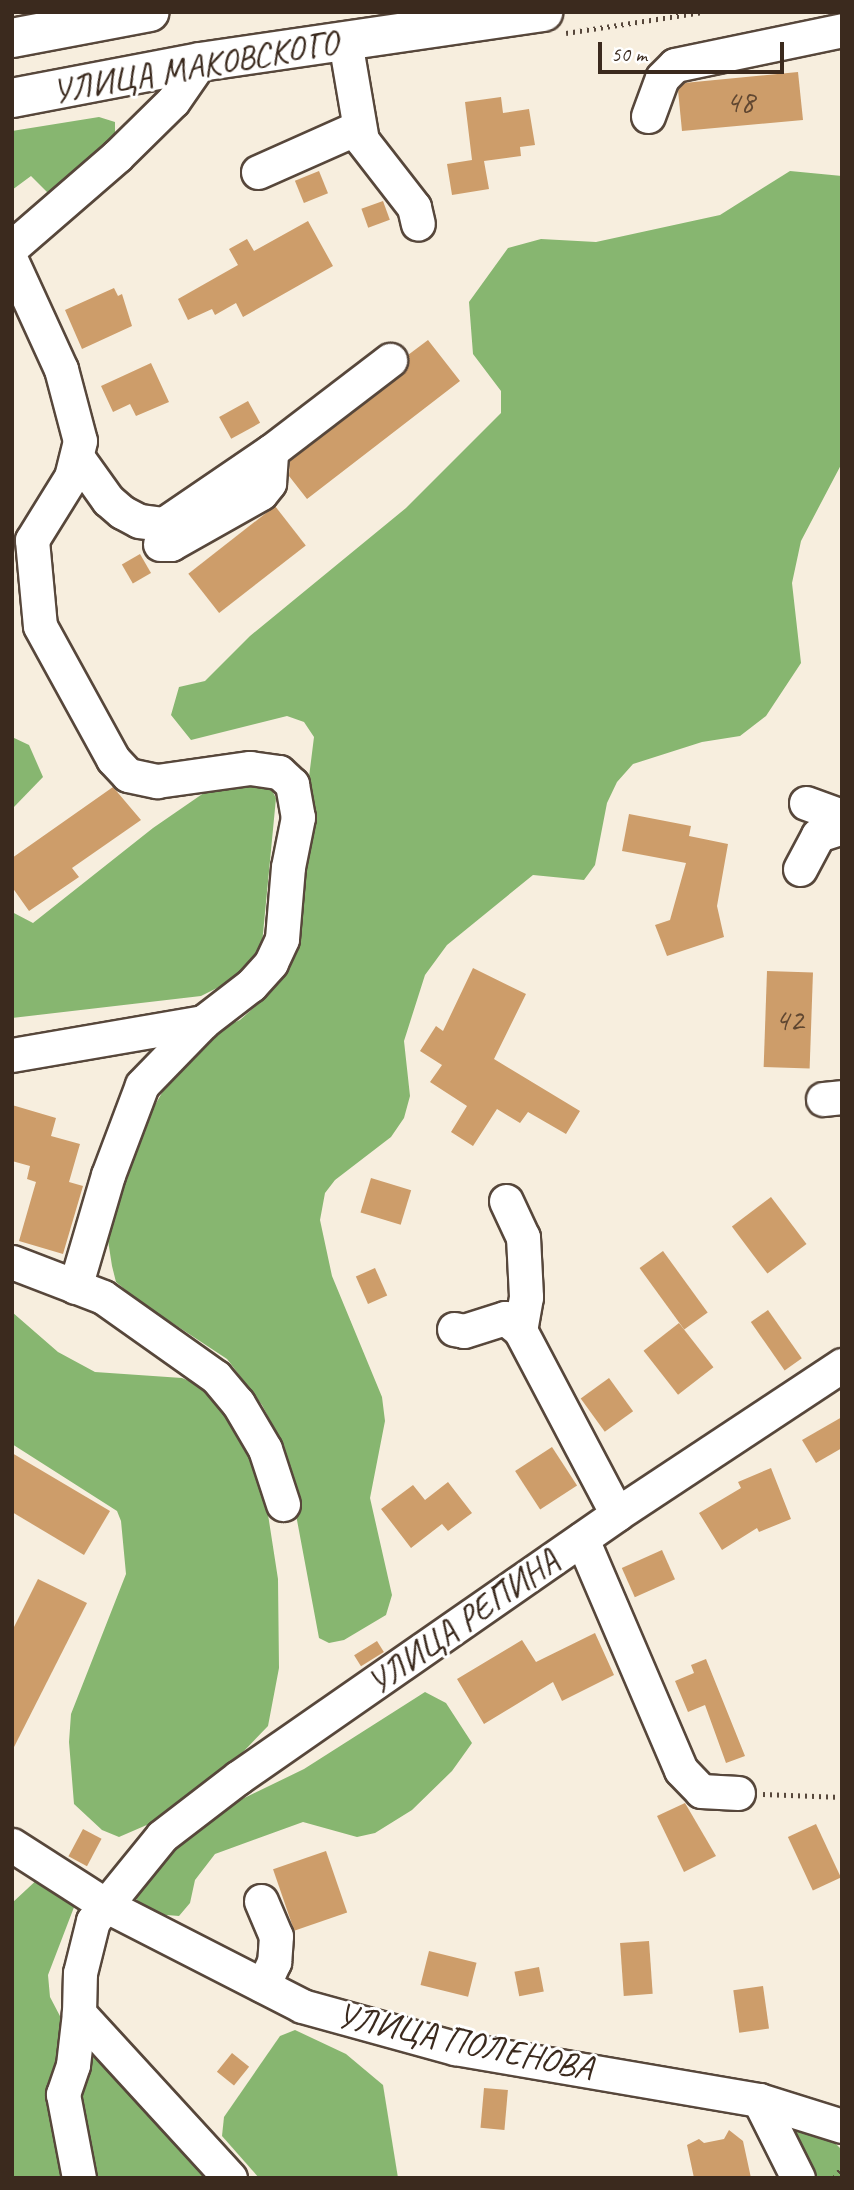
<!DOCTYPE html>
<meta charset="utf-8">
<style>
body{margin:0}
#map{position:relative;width:854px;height:2190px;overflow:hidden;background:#f7eede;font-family:Caveat,sans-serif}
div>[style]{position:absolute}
.forest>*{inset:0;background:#87b670}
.building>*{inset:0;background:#cd9d6a;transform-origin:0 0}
.path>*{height:4.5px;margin-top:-2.25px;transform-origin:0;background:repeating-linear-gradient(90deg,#57473b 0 2px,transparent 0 7px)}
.roads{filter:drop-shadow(2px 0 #57473b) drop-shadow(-2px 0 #57473b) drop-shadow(0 2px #57473b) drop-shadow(0 -2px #57473b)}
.minor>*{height:33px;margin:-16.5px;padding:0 16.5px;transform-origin:16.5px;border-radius:16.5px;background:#fff}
.highway>*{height:38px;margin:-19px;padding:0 19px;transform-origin:19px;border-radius:19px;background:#fff}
span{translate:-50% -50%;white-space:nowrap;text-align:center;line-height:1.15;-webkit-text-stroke:6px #fff;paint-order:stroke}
.number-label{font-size:32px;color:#604731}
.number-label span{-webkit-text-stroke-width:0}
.street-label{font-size:35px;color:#3b2a1e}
.frame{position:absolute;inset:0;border:14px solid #3b2a1e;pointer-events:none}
.scale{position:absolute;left:598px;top:42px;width:186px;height:32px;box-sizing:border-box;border:4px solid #3b2a1e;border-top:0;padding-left:9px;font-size:21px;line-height:24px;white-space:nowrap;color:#3b2a1e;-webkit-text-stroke:5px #fff;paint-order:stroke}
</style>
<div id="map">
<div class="forest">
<i style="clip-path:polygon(99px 117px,115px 122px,115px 141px,50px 195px,31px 176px,12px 190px,12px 131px)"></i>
<i style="clip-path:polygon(790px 171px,842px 176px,842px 463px,801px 541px,792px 583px,801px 663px,766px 716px,740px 736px,702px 742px,633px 764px,617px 782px,607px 803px,595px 865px,584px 880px,533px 875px,447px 945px,425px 975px,404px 1041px,410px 1096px,404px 1118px,391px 1137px,335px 1180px,325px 1193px,320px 1220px,332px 1276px,382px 1397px,385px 1421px,370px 1498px,392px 1595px,386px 1615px,344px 1640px,329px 1643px,319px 1638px,283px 1445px,262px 1405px,227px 1359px,139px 1301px,116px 1282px,112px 1266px,107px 1234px,118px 1174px,144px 1124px,174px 1072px,214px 1031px,240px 1020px,268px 995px,288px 970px,297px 940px,297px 873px,314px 737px,304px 722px,287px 716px,191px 740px,171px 715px,179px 687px,205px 681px,250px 636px,406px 508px,501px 413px,501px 391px,473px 354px,469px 302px,508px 248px,541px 239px,596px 242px,720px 215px)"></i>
<i style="clip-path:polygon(12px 737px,29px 745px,43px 777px,12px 809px)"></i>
<i style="clip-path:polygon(227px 777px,270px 787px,276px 798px,262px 944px,248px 963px,229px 982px,201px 996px,12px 1018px,12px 912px,33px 923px,153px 828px)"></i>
<i style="clip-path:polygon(12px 1312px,58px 1352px,95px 1372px,182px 1378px,206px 1388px,242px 1438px,267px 1508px,278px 1579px,279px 1668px,268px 1726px,242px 1753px,149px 1824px,119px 1837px,102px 1830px,74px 1804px,69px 1742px,71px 1714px,126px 1574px,121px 1521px,117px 1511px,12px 1444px)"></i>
<i style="clip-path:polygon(425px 1692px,446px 1703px,472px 1743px,452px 1771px,412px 1810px,375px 1833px,357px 1837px,303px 1822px,215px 1854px,195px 1880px,190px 1903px,179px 1916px,154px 1914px,137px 1901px,135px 1893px,167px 1849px,230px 1805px,304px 1769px)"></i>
<i style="clip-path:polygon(41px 1876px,76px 1902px,48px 1975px,50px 1997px,61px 2018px,207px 2178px,12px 2178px,12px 1903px)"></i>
<i style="clip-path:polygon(295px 2030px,346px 2054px,383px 2085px,398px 2178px,259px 2178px,222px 2136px,224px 2117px,280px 2036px)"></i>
<i style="clip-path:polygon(780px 2117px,809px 2117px,842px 2150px,842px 2178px,807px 2178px)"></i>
</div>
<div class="building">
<i style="clip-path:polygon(798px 72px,803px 120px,682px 131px,678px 90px,684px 83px)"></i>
<i style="clip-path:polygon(501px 97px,503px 113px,529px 109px,535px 145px,520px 147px,521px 156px,484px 161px,489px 189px,452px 195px,447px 164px,472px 160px,465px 102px)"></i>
<i style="left:319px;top:171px;width:24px;height:26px;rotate:68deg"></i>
<i style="left:383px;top:201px;width:20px;height:23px;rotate:70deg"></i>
<i style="clip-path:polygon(308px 221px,333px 266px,243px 317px,236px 303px,215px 315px,212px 309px,188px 320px,178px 299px,238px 265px,229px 249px,247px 239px,254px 251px)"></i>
<i style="clip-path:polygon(114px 288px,118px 296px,122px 294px,132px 326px,82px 349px,65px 310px)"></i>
<i style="clip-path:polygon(428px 340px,460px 381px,307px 499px,289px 476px,290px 461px,402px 375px,408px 355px)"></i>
<i style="clip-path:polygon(151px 363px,169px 402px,136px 416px,130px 404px,113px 412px,101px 386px)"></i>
<i style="left:248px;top:401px;width:25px;height:33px;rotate:61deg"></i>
<i style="left:275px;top:506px;width:50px;height:110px;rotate:52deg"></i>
<i style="left:140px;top:554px;width:22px;height:21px;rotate:60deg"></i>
<i style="clip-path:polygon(113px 787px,141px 820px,72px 868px,79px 877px,29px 911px,12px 887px,12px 858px)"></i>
<i style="clip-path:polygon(629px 814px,691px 826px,689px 836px,728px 844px,717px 906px,724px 937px,667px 956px,655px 925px,670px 920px,686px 863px,622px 851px)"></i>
<i style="clip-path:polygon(473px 968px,526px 994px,494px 1059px,580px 1111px,566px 1134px,528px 1112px,520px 1123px,497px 1109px,473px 1146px,451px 1132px,467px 1106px,430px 1082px,442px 1065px,420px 1051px,436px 1026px,443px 1031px)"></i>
<i style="left:767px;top:971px;width:46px;height:96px;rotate:2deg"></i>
<i style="clip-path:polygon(12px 1105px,56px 1118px,51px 1136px,80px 1144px,69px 1182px,83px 1186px,63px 1254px,19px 1241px,36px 1182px,27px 1179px,30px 1166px,12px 1161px)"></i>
<i style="left:371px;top:1178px;width:42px;height:36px;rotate:17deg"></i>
<i style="left:771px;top:1197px;width:59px;height:49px;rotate:53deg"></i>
<i style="left:663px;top:1251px;width:76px;height:29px;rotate:54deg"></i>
<i style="left:375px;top:1268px;width:30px;height:21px;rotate:66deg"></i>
<i style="left:768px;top:1310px;width:59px;height:21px;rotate:55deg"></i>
<i style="left:679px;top:1323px;width:56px;height:45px;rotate:52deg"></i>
<i style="left:609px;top:1378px;width:41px;height:35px;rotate:54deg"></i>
<i style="clip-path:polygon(842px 1417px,842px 1448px,816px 1463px,802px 1440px)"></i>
<i style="left:552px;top:1447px;width:46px;height:44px;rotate:57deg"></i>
<i style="clip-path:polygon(12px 1453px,110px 1511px,84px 1555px,12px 1512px)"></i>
<i style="clip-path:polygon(771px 1468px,791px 1519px,759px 1532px,757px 1528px,722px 1550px,699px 1513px,741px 1488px,738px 1482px)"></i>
<i style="clip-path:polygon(448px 1482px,472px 1513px,448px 1531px,442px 1524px,411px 1548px,381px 1509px,413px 1485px,425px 1500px)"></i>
<i style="left:662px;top:1550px;width:32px;height:44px;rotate:66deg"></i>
<i style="clip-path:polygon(38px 1579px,87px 1603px,12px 1751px,12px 1631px)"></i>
<i style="clip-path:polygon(595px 1633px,614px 1675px,562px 1701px,553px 1682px,484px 1724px,457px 1679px,522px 1640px,536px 1662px)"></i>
<i style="left:377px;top:1641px;width:13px;height:27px;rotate:58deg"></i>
<i style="clip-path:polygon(706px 1659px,745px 1756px,726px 1763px,705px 1705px,688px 1712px,675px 1681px,694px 1673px,691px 1665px)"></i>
<i style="clip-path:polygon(685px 1803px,716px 1856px,684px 1872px,657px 1816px)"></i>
<i style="left:816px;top:1824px;width:59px;height:31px;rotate:65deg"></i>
<i style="left:83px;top:1829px;width:21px;height:31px;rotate:28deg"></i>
<i style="left:326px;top:1851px;width:65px;height:56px;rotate:71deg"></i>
<i style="left:649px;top:1941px;width:53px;height:29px;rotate:86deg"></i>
<i style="left:429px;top:1951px;width:49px;height:35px;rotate:14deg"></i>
<i style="left:539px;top:1967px;width:25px;height:25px;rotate:79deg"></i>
<i style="left:763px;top:1986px;width:43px;height:30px;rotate:82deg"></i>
<i style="left:232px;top:2053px;width:22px;height:24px;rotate:39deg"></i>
<i style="left:484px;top:2088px;width:24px;height:40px;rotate:5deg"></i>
<i style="clip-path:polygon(729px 2130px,743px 2141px,751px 2178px,694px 2178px,687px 2145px,699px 2139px,704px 2143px,724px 2139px)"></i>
</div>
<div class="path">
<i style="left:566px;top:33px;width:140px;rotate:-8.7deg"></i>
<i style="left:763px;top:1794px;width:79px;rotate:2.2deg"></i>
<i style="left:834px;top:2178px;width:14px;rotate:-54deg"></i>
</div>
<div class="roads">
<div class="minor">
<i style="left:345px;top:41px;width:100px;rotate:80.3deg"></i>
<i style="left:362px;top:140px;width:85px;rotate:52.2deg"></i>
<i style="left:414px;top:207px;width:17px;rotate:77deg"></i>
<i style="left:648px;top:116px;width:40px;rotate:-69.8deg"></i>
<i style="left:662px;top:78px;width:18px;rotate:-45deg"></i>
<i style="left:675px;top:65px;width:171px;rotate:-11.8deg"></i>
<i style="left:258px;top:172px;width:108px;rotate:-24deg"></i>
<i style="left:12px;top:247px;width:139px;rotate:-40.9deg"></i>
<i style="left:117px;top:156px;width:78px;rotate:-44.5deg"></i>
<i style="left:173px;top:101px;width:47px;rotate:-55.3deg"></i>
<i style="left:12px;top:262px;width:118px;rotate:65.4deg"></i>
<i style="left:61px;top:369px;width:74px;rotate:75.2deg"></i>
<i style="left:80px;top:441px;width:37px;rotate:104deg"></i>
<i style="left:71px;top:477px;width:74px;rotate:121.8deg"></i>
<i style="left:32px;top:540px;width:86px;rotate:84.7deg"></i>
<i style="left:40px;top:626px;width:152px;rotate:61.2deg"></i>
<i style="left:113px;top:759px;width:22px;rotate:47deg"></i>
<i style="left:128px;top:775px;width:30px;rotate:12deg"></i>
<i style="left:157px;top:781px;width:94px;rotate:-8deg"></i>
<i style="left:250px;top:768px;width:29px;rotate:8deg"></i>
<i style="left:279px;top:772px;width:18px;rotate:43deg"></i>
<i style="left:292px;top:784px;width:34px;rotate:80deg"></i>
<i style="left:298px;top:817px;width:51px;rotate:101.3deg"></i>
<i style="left:288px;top:867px;width:72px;rotate:94.8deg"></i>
<i style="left:282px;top:939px;width:26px;rotate:115deg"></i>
<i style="left:271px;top:963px;width:30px;rotate:132deg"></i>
<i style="left:251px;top:985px;width:61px;rotate:142.4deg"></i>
<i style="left:203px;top:1022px;width:194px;rotate:170.2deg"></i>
<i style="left:78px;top:458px;width:52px;rotate:54.5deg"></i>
<i style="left:108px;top:500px;width:18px;rotate:41deg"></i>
<i style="left:122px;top:512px;width:19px;rotate:28deg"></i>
<i style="left:139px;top:521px;width:25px;rotate:7deg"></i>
<i style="left:164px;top:524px;width:130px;rotate:-34.3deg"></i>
<i style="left:271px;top:451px;width:150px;rotate:-37.4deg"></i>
<i style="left:160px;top:544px;width:11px"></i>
<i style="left:171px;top:544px;width:103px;rotate:-29.5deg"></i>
<i style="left:261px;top:493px;width:13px;rotate:-51deg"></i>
<i style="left:269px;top:483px;width:32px;rotate:-86deg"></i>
<i style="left:806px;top:803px;width:38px;rotate:20deg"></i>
<i style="left:800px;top:869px;width:38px;rotate:-62deg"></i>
<i style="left:818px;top:835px;width:25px;rotate:-18deg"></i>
<i style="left:823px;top:1099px;width:19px;rotate:-6deg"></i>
<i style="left:506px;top:1201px;width:40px;rotate:65deg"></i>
<i style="left:523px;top:1237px;width:60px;rotate:87.1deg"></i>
<i style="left:526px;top:1297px;width:34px;rotate:100deg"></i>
<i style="left:520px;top:1330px;width:208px;rotate:62.2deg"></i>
<i style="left:12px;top:1262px;width:97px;rotate:21deg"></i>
<i style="left:103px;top:1297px;width:138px;rotate:35.3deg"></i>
<i style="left:216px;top:1377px;width:34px;rotate:50deg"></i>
<i style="left:238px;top:1403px;width:53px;rotate:59.6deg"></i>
<i style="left:265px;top:1449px;width:58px;rotate:71.9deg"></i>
<i style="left:75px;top:1287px;width:117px;rotate:-73.6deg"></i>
<i style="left:108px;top:1175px;width:96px;rotate:-69.3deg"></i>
<i style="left:142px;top:1085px;width:88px;rotate:-45.9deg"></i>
<i style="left:454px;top:1329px;width:10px;rotate:11deg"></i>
<i style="left:464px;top:1331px;width:43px;rotate:-17.6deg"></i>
<i style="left:505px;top:1318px;width:19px;rotate:39deg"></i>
<i style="left:582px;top:1539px;width:251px;rotate:66.8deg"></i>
<i style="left:681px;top:1770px;width:29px;rotate:46deg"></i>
<i style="left:701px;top:1791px;width:37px;rotate:3deg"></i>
<i style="left:12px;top:1845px;width:113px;rotate:32.7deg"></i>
<i style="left:107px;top:1906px;width:219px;rotate:27.1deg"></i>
<i style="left:302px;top:2006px;width:159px;rotate:15.4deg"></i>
<i style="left:455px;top:2048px;width:308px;rotate:9.7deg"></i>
<i style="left:759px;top:2100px;width:87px;rotate:17.4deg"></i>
<i style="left:261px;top:1901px;width:38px;rotate:67deg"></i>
<i style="left:276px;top:1936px;width:26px;rotate:94deg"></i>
<i style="left:274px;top:1962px;width:26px;rotate:115deg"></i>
<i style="left:79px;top:2013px;width:52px;rotate:96.6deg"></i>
<i style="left:73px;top:2065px;width:31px;rotate:109deg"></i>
<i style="left:63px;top:2094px;width:86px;rotate:79.2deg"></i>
<i style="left:759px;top:2100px;width:87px;rotate:63.4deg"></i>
<i style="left:230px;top:2178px;width:224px;rotate:-132.5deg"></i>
<i style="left:79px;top:2013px;width:40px;rotate:-88.6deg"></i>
<i style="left:80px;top:1973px;width:54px;rotate:-76deg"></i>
<i style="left:93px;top:1921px;width:109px;rotate:-50.9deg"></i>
<i style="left:162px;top:1836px;width:97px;rotate:-37.5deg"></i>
<i style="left:239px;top:1777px;width:460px;rotate:-34.8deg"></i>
<i style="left:617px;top:1514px;width:270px;rotate:-33.5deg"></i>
</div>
<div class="highway">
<i style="left:12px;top:38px;width:140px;rotate:-10.7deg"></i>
<i style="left:12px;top:98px;width:191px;rotate:-10.8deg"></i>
<i style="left:200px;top:62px;width:347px;rotate:-8.3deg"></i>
</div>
</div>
<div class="number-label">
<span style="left:740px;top:102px">48</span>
<span style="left:789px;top:1020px">42</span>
</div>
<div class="street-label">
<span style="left:195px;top:67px;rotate:-10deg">УЛИЦА МАКОВСКОГО</span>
<span style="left:463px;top:1622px;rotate:-35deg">УЛИЦА РЕПИНА</span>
<span style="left:465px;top:2042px;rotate:12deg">УЛИЦА ПОЛЕНОВА</span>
</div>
<div class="frame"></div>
<div class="scale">50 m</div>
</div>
